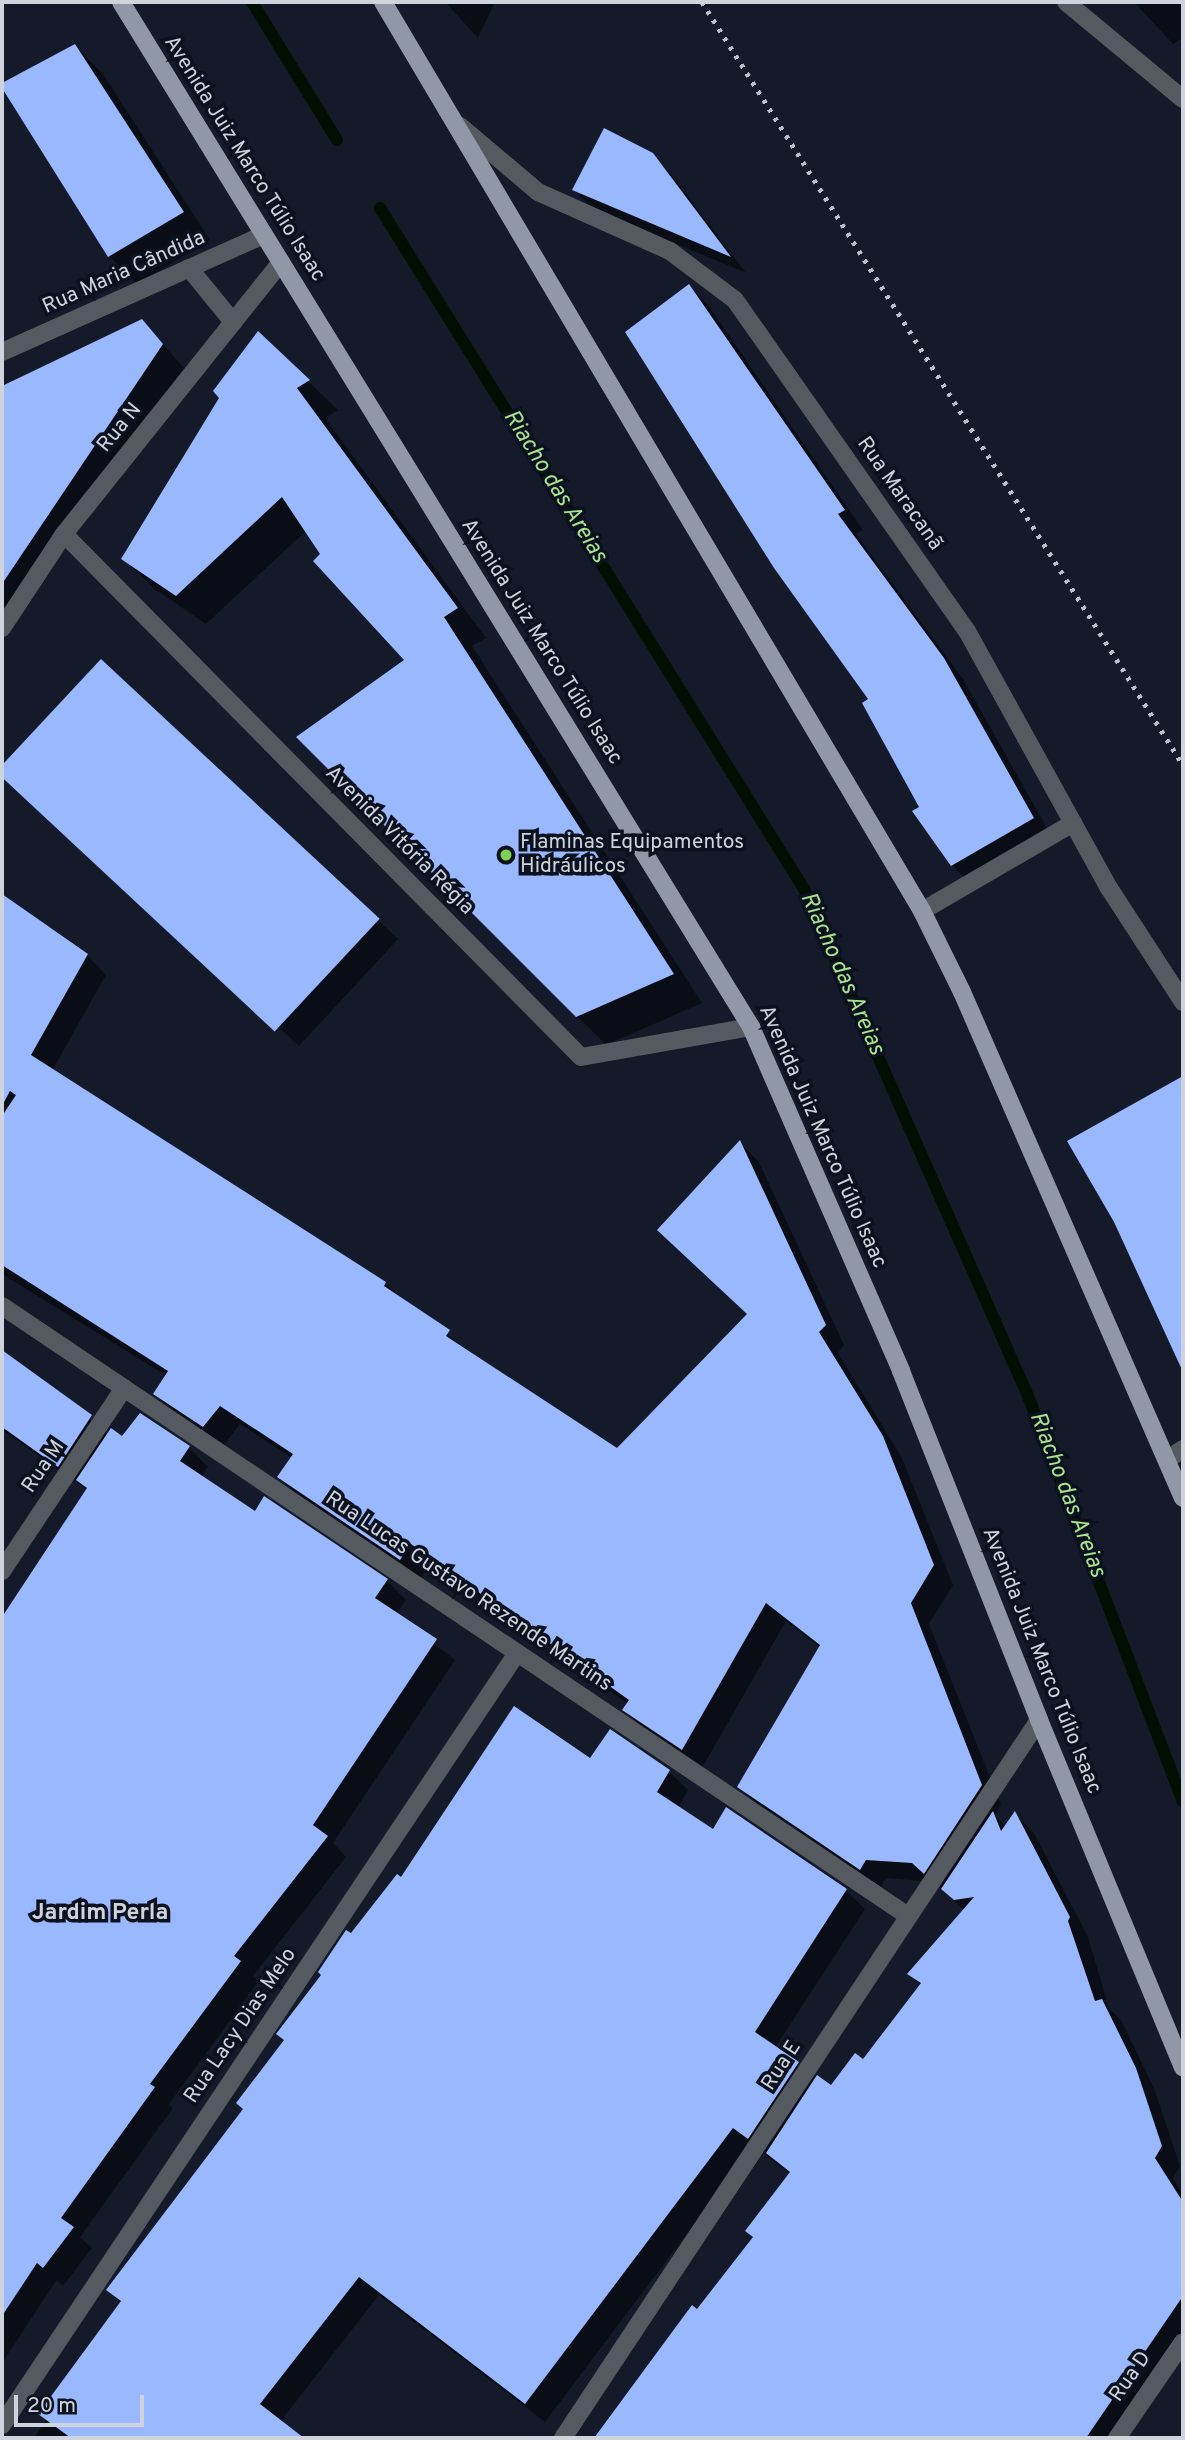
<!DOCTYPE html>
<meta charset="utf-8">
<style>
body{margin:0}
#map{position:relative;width:1185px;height:2440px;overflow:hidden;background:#141a29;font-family:Overpass,sans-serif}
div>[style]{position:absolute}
.shadow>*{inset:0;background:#0007}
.stream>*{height:12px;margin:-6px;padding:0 6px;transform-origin:6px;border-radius:6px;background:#000f00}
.building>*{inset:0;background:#9ab8fd;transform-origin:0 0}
.minor>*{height:18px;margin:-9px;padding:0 9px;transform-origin:9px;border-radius:9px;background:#555960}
.major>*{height:18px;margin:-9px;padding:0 9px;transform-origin:9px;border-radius:9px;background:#9098a8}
.rail>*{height:5px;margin-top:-2.5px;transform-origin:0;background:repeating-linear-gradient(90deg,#bbc0ca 0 3.5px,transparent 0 10.5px)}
.dots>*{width:19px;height:19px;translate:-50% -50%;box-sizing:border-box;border:4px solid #0b111f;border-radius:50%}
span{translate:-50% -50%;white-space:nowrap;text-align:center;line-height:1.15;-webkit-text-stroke:7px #0b111f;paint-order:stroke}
.street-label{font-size:21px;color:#ced3dd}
.poi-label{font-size:21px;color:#ced3dd}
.left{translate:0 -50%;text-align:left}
.water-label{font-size:23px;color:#a7e48c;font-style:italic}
.neighbourhood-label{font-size:23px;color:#ced3dd;font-weight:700}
.frame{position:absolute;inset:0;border:4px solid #ced3dd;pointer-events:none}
.scale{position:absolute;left:14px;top:2395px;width:130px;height:32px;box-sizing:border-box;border:4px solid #ced3dd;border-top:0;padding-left:9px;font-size:21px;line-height:24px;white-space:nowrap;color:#ced3dd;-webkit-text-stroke:5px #0b111f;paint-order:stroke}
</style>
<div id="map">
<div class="shadow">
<i style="clip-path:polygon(445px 2px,495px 2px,478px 38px)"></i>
<i style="clip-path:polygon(1134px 2px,1183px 2px,1183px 38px,1173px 44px)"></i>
<i style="clip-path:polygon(75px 46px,103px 74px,210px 240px,137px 284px,109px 256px,2px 85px)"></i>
<i style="clip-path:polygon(652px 155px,672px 175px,746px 273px,593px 209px,574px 190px)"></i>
<i style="clip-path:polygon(689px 286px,708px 305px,863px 530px,856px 534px,963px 679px,1052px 837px,971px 884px,952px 865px,921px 808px)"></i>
<i style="clip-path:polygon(142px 321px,184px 368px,2px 640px,2px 388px)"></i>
<i style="clip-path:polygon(259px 334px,338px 410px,325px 418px,486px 638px,472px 646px,702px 1003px,606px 1045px,299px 737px,407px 660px,306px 531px,206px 624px,153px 588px,124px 559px)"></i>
<i style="clip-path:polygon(102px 662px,398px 939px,299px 1046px,46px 812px)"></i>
<i style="clip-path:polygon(2px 896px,87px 955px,106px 975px,52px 1071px,385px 1284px,468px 1351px,617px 1450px,749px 1315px,740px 1143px,759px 1162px,844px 1345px,838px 1353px,902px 1458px,953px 1585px,929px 1624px,1001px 1805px,995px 1815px,1006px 1827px,1015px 1814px,1034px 1833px,1088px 1937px,1109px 2008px,1121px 2020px,1154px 2088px,1180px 2166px,1173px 2179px,1183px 2194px,1183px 2339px,1116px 2438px,593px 2438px,692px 2307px,697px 2311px,754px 2238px,791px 2174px,753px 2146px,545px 2422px,379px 2295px,280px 2422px,301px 2438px,34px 2438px,121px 2303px,108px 2290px,245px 2110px,351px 1936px,402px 1880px,591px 1760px,669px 1771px,688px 1790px,678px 1808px,713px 1831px,726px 1809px,846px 1890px,865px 1909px,775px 2048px,815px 2081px,831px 2087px,863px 2062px,921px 1985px,909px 1974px,965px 1910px,933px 1882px,886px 1878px,880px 1888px,759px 1806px,739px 1787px,821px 1648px,786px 1621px,702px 1768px,644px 1729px,624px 1710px,628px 1704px,431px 1562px,420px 1579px,299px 1497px,279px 1477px,292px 1458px,240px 1424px,223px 1446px,175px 1413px,155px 1394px,167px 1376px,2px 1274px)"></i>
<i style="clip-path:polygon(1183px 1078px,1183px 1368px,1116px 1222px,1069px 1141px)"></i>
<i style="clip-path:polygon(2px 1353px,109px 1434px,122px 1439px,141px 1415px,189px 1448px,208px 1467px,201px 1477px,255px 1513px,387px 1581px,406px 1600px,396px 1614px,455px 1660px,333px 1843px,346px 1857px,253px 1976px,259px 1981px,169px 2104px,173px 2108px,80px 2237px,92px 2248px,63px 2286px,56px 2281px,2px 2363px,2px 1617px,88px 1490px,2px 1430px)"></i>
</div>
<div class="stream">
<i style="left:252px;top:2px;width:162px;rotate:58.4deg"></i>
<i style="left:380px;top:208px;width:802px;rotate:58.09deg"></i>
<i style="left:804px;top:889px;width:554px;rotate:66.16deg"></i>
<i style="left:1028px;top:1396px;width:434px;rotate:69.1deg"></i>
</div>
<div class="building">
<i style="clip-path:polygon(75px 44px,184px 212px,108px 257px,2px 88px,2px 83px)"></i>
<i style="clip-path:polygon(604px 128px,653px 153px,731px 257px,572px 190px)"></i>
<i style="clip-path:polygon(689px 284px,845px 510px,838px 514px,944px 658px,1034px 818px,951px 866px,912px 811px,919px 807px,862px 703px,868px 699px,774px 568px,625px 332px)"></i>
<i style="clip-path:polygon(142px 319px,163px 344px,2px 584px,2px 386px)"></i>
<i style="clip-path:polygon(258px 331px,310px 380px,297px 388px,458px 608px,444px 617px,674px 974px,576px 1017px,296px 737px,404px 660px,313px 561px,320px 554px,282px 497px,176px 596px,121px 559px,219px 398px,213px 391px)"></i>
<i style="left:101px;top:659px;width:381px;height:154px;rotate:43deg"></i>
<i style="clip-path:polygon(2px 894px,88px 954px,31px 1055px,386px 1282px,384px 1286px,450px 1330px,446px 1336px,617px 1448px,747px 1314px,657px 1230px,740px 1140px,826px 1325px,819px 1332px,883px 1436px,934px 1565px,911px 1603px,982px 1785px,924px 1874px,912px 1863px,866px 1860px,860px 1870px,737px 1787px,820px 1645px,766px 1603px,682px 1750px,622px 1710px,629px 1700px,411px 1544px,400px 1560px,277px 1477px,293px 1454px,220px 1406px,203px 1427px,153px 1394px,168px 1371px,2px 1265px,2px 1116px,16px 1095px,10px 1091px,2px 1106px)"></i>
<i style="clip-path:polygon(1183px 1076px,1183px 1372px,1114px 1222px,1067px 1141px)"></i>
<i style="clip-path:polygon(2px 1350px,92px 1415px,58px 1467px,2px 1427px)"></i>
<i style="clip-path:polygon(140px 1413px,190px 1446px,180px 1461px,255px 1511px,264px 1496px,388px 1579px,375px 1598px,437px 1639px,313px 1825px,328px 1836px,234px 1956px,241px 1961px,150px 2084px,155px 2087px,61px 2218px,74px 2227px,43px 2268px,37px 2263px,2px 2316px,2px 1617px,87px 1488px,76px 1480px,111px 1428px,122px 1436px)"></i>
<i style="clip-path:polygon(514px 1706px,590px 1758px,610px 1729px,670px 1770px,657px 1792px,713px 1829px,726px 1807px,847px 1889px,755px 2032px,799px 2062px,748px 2139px,733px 2128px,525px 2404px,359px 2277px,260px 2404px,304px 2438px,71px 2438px,38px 2414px,121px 2301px,106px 2290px,243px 2109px,236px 2103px,284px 2040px,276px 2034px,321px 1975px,318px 1972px,346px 1930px,351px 1933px,397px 1874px,401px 1877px)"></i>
<i style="clip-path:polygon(993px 1811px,1001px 1831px,1015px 1811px,1070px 1917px,1068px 1921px,1095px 2001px,1102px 1999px,1136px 2068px,1162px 2146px,1155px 2158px,1183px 2202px,1183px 2296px,1086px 2438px,594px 2438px,692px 2305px,697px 2309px,753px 2237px,745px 2231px,790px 2172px,766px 2153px,817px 2075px,831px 2085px,855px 2053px,863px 2059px,921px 1983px,907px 1974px,974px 1897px,954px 1900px,941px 1889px)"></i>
</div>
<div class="minor">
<i style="left:1066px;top:2px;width:152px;rotate:39.7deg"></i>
<i style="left:460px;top:126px;width:102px;rotate:40.2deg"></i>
<i style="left:538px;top:192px;width:145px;rotate:24.1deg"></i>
<i style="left:670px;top:251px;width:81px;rotate:37deg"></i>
<i style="left:735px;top:300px;width:404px;rotate:55deg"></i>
<i style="left:967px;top:631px;width:294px;rotate:61.1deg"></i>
<i style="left:1109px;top:888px;width:136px;rotate:57deg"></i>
<i style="left:189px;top:268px;width:70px;rotate:50.8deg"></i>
<i style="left:2px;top:352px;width:287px;rotate:-24.1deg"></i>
<i style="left:64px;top:534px;width:735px;rotate:45.33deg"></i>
<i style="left:581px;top:1057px;width:173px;rotate:-10deg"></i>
<i style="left:2px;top:628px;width:113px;rotate:-56.6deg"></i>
<i style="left:64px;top:534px;width:348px;rotate:-51.4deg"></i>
<i style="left:922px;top:911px;width:175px;rotate:-30.2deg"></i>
<i style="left:2px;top:1306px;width:1092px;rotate:33.95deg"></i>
<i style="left:1168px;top:1459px;width:18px;rotate:-34deg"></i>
<i style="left:2px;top:1571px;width:220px;rotate:-56.3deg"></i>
<i style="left:2px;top:2425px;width:928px;rotate:-56.29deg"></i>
<i style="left:563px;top:2438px;width:861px;rotate:-56.46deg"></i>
<i style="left:1117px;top:2438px;width:116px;rotate:-55.5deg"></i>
</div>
<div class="major">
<i style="left:121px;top:2px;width:1203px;rotate:58.42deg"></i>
<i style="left:751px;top:1027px;width:375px;rotate:66.4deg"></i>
<i style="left:901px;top:1371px;width:375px;rotate:68.4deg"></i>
<i style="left:1039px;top:1720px;width:376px;rotate:67.5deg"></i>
<i style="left:383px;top:2px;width:1057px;rotate:59.33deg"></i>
<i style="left:922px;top:911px;width:90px;rotate:63.7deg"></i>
<i style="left:962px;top:992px;width:552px;rotate:66.41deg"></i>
</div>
<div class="rail">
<i style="left:702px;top:2px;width:902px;rotate:57.77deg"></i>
</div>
<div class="dots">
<i style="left:506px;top:855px;background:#7ed153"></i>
</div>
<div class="street-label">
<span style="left:244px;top:159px;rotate:58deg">Avenida Juiz Marco Túlio Isaac</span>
<span style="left:124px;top:273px;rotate:-24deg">Rua Maria Cândida</span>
<span style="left:120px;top:428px;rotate:-51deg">Rua N</span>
<span style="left:899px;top:494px;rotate:55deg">Rua Maracanã</span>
<span style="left:541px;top:642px;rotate:58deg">Avenida Juiz Marco Túlio Isaac</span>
<span style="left:399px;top:841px;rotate:45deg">Avenida Vitória Régia</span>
<span style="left:822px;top:1137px;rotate:66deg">Avenida Juiz Marco Túlio Isaac</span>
<span style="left:44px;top:1467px;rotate:-56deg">Rua M</span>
<span style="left:468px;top:1592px;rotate:34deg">Rua Lucas Gustavo Rezende Martins</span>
<span style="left:1041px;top:1661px;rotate:68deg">Avenida Juiz Marco Túlio Isaac</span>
<span style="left:241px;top:2026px;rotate:-56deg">Rua Lacy Dias Melo</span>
<span style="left:782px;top:2066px;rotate:-57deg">Rua E</span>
<span style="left:1131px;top:2377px;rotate:-55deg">Rua D</span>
</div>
<div class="poi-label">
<span class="left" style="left:520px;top:855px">Flaminas Equipamentos<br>Hidráulicos</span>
</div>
<div class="water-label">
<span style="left:554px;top:487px;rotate:58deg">Riacho das Areias</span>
<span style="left:841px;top:974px;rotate:66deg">Riacho das Areias</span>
<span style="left:1066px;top:1495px;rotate:69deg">Riacho das Areias</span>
</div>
<div class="neighbourhood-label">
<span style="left:100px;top:1914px">Jardim Perla</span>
</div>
<div class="frame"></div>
<div class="scale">20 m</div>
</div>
